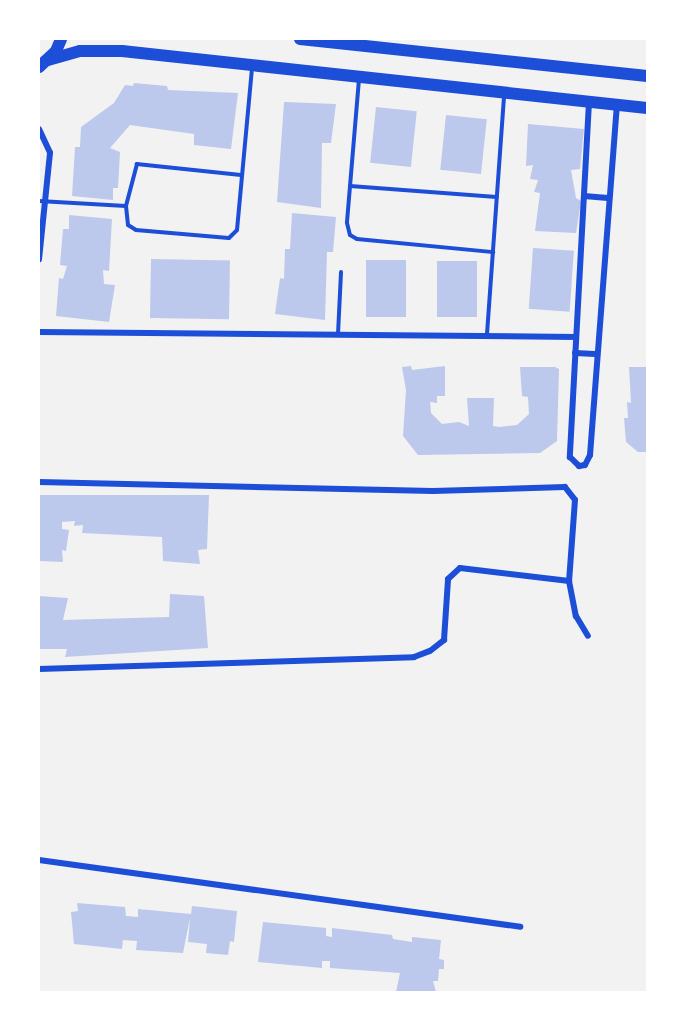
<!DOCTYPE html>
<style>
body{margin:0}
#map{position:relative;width:686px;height:1031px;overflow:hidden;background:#f2f2f2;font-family:Helvetica,sans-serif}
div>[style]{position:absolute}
.building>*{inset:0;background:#bdc9ec;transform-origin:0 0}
.service>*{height:4px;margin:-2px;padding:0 2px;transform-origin:2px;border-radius:2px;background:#1d4ed8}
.minor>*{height:6px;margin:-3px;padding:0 3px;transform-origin:3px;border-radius:3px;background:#1d4ed8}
.primary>*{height:12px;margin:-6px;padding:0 6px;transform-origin:6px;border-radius:6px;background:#1d4ed8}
span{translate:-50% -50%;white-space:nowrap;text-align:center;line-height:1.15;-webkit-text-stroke:5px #fff;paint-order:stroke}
.frame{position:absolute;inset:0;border:40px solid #fff;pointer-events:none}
</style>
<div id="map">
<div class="building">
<i style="clip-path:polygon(134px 83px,167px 86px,168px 90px,238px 93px,231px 149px,194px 145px,194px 134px,130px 125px,110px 148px,120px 152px,118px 188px,113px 188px,113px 200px,72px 196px,75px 147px,80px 147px,81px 127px,114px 103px,125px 85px,133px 86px)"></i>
<i style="clip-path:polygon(284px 102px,336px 104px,331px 143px,322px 143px,321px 208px,277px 202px)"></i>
<i style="left:376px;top:107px;width:41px;height:56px;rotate:6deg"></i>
<i style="left:446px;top:115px;width:41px;height:55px;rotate:6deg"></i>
<i style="clip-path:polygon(528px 124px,584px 129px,580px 169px,571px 170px,576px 198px,581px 201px,576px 233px,535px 231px,540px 193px,534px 192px,538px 180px,530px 179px,533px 165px,526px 166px)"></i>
<i style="clip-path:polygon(292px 213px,336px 217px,333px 252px,327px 252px,325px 320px,275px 314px,280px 278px,284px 279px,285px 249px,290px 249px)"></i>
<i style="clip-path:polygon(69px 215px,112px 219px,109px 271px,103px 270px,104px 284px,115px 285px,109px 322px,56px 316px,59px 278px,63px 279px,67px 266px,60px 265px,63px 229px,69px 229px)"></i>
<i style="left:533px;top:248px;width:41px;height:61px;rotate:4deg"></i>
<i style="left:151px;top:259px;width:79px;height:59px;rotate:1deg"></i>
<i style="left:406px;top:260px;width:57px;height:40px;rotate:90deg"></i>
<i style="left:477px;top:261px;width:56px;height:40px;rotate:90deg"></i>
<i style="clip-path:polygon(411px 366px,412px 370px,445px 366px,445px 396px,437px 396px,437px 403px,430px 402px,431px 413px,442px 424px,459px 422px,469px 426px,467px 398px,494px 398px,493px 426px,499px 427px,517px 425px,529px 414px,528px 397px,522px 396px,520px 367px,555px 367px,559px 369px,557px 441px,540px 453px,418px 455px,403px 436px,406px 390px,402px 367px)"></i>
<i style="clip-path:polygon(629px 367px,647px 367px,647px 452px,638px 452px,626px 442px,624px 418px,628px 418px,627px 402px,631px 403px)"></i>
<i style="clip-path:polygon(39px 495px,209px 495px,207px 549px,198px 550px,200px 564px,163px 561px,162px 537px,82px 533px,83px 525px,74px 526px,75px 521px,62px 522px,62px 529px,69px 530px,66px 551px,62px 550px,63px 562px,39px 561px)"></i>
<i style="clip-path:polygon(170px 594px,204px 596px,208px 648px,65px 657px,67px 649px,39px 649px,39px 596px,68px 598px,63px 620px,169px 617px)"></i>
<i style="clip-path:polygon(77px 903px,125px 907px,126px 916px,138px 917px,138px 909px,191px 914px,192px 906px,237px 911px,234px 942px,230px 941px,228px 955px,206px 953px,207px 944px,188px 942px,190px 918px,183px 953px,136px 950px,137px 941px,123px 940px,122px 949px,74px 944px,71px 912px,78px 911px)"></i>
<i style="clip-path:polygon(263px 922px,326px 928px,326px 936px,332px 937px,332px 928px,392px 935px,393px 939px,412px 942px,412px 937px,441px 940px,439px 959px,444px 960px,444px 969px,439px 969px,438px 981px,433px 981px,436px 992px,396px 992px,400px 973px,330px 968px,330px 961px,322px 961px,322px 968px,258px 962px)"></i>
</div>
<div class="service">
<i style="left:359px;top:79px;width:144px;rotate:94.8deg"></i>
<i style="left:347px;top:223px;width:12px;rotate:76deg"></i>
<i style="left:350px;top:235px;width:8px;rotate:30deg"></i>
<i style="left:357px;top:239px;width:137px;rotate:5.5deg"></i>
<i style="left:241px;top:175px;width:105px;rotate:-174deg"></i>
<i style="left:137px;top:164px;width:43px;rotate:104.7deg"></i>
<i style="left:126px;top:206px;width:19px;rotate:84deg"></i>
<i style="left:128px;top:225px;width:9px;rotate:32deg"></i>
<i style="left:136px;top:230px;width:93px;rotate:4.9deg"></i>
<i style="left:229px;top:238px;width:11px;rotate:-45deg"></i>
<i style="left:237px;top:230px;width:164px;rotate:-84.7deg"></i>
<i style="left:350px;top:186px;width:147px;rotate:4.3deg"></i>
<i style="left:39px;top:201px;width:87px;rotate:3.3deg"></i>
<i style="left:338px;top:334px;width:62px;rotate:-87.2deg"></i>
<i style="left:487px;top:334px;width:239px;rotate:-85.9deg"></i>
</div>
<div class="minor">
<i style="left:589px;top:102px;width:356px;rotate:93.1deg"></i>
<i style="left:570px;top:457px;width:13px;rotate:45deg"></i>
<i style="left:579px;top:466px;width:6px;rotate:-9deg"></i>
<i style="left:585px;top:465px;width:11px;rotate:-63deg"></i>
<i style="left:590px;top:455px;width:351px;rotate:-85.6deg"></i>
<i style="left:39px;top:129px;width:26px;rotate:65deg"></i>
<i style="left:50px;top:153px;width:107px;rotate:95.9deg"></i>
<i style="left:584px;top:196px;width:24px;rotate:5deg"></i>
<i style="left:39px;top:332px;width:537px;rotate:0.53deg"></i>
<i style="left:575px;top:353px;width:20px;rotate:3deg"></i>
<i style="left:39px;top:482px;width:394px;rotate:1.3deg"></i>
<i style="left:433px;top:491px;width:132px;rotate:-1.7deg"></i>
<i style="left:565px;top:487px;width:16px;rotate:52deg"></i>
<i style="left:575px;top:500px;width:81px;rotate:94.2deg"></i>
<i style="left:39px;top:669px;width:375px;rotate:-1.8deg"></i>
<i style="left:414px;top:657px;width:17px;rotate:-21deg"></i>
<i style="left:430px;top:651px;width:18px;rotate:-38deg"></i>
<i style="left:444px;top:640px;width:61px;rotate:-86.2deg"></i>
<i style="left:448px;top:579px;width:16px;rotate:-43deg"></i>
<i style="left:460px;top:568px;width:110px;rotate:6.8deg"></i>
<i style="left:569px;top:581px;width:36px;rotate:79deg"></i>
<i style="left:576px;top:616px;width:23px;rotate:59deg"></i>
<i style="left:39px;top:860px;width:486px;rotate:7.9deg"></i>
</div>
<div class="primary">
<i style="left:300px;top:39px;width:349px;rotate:6.1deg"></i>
<i style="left:48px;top:60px;width:33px;rotate:-16deg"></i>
<i style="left:80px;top:51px;width:42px"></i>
<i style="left:122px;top:51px;width:528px;rotate:6.2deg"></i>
<i style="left:39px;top:67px;width:23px;rotate:-43deg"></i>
<i style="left:56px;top:51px;width:13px;rotate:-67deg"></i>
</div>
<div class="frame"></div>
</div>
